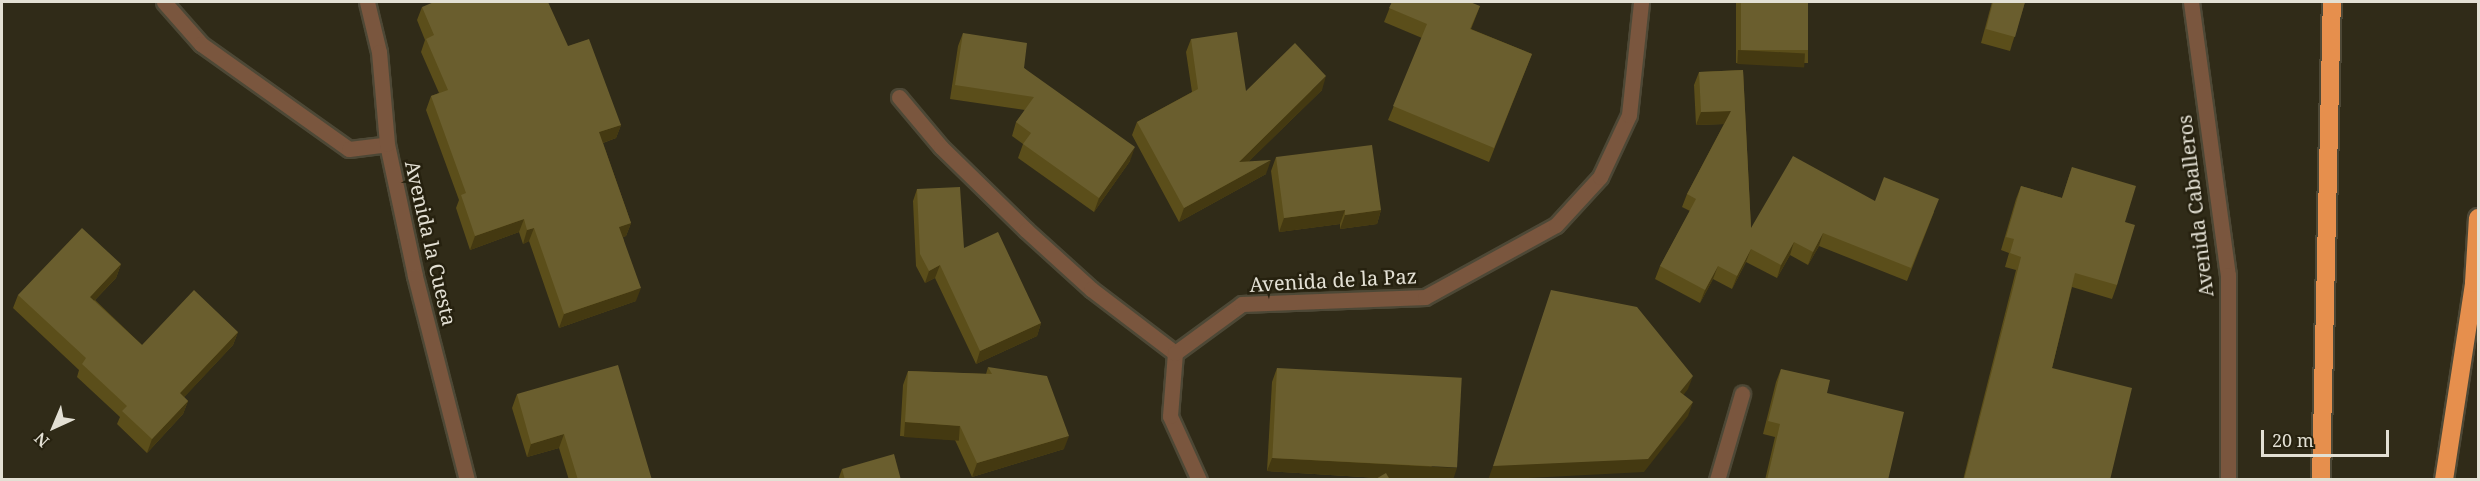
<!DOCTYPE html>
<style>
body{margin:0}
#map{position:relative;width:2480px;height:481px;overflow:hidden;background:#302b18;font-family:"Noto Serif",serif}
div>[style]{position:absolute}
.roads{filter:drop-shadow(2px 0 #4d4836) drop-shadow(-2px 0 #4d4836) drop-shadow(0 2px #4d4836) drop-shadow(0 -2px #4d4836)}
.minor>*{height:15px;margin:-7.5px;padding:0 7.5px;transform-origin:7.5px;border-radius:7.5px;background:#7a563e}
.highway>*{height:18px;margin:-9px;padding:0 9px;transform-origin:9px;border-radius:9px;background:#e68f4d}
.wall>*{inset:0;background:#5b4e1a;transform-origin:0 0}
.shaded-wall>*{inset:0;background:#443911;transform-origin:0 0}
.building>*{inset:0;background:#6a5e2e;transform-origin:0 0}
span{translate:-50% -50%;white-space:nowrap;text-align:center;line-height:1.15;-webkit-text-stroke:5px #26210f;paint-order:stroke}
.street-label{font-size:20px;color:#e3e0d4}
.frame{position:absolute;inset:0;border:3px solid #e3e0d4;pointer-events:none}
.north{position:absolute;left:24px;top:397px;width:60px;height:60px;-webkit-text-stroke:4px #26210f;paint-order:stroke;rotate:224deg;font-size:16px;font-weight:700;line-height:24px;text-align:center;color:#e3e0d4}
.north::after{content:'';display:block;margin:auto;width:21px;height:27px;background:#e3e0d4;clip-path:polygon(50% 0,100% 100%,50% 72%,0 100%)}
.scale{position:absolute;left:2261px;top:430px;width:128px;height:27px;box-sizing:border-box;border:3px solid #e3e0d4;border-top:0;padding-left:8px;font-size:18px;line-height:21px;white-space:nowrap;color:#e3e0d4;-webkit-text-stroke:4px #26210f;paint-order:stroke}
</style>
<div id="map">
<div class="roads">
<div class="minor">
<i style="left:164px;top:2px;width:56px;rotate:48.6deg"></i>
<i style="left:201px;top:44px;width:181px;rotate:35.4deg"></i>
<i style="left:349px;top:149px;width:38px;rotate:-7deg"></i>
<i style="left:387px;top:144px;width:135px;rotate:78deg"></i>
<i style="left:415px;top:276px;width:211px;rotate:75.7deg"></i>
<i style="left:367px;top:2px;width:51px;rotate:76.5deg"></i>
<i style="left:379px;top:52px;width:92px;rotate:85deg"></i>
<i style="left:2191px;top:2px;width:275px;rotate:82.3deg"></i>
<i style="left:2228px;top:275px;width:205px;rotate:90deg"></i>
<i style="left:899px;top:97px;width:65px;rotate:50deg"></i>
<i style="left:941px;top:147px;width:119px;rotate:44.3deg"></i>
<i style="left:1026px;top:230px;width:88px;rotate:42.2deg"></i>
<i style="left:1091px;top:289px;width:106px;rotate:37.3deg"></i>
<i style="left:1199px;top:480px;width:70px;rotate:-114.4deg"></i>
<i style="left:1170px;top:416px;width:63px;rotate:-85.5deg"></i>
<i style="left:1175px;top:353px;width:83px;rotate:-36.2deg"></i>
<i style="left:1242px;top:304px;width:183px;rotate:-2.2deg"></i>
<i style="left:1425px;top:297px;width:149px;rotate:-28.8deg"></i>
<i style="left:1556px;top:225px;width:65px;rotate:-47.5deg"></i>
<i style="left:1600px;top:177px;width:68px;rotate:-64.9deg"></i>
<i style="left:1629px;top:115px;width:114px;rotate:-83.9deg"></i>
<i style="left:1717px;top:480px;width:90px;rotate:-73.8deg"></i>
</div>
<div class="highway">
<i style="left:2321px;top:480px;width:478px;rotate:-88.7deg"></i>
<i style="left:2444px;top:480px;width:199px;rotate:-81.3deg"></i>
<i style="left:2474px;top:283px;width:65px;rotate:-86.5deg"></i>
</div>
</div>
<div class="wall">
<i style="clip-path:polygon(1392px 2px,1480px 6px,1471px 29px,1532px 54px,1489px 162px,1388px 120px,1422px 38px,1384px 22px)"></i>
<i style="left:1736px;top:2px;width:72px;height:61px"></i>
<i style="clip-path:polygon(1992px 2px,2025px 2px,2010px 51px,1981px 43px)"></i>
<i style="clip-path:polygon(422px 7px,568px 46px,621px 125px,616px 138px,603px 143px,631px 223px,626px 236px,623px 237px,636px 301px,559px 328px,529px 241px,523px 244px,519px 232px,470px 250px,456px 208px,459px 200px,426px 110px,431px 96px,439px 93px,421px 52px,425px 40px,417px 20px)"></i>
<i style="clip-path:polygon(963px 33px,1024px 68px,1130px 161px,1094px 212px,1018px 158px,1023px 144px,1012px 136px,1016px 122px,1025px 110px,950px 99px,958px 46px)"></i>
<i style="clip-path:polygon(1191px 39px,1246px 91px,1322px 90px,1248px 162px,1266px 174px,1179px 222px,1132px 135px,1137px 122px,1192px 92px,1186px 52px)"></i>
<i style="clip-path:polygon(1743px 70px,1751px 228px,1875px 201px,1934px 212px,1907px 281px,1819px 246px,1808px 265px,1790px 255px,1777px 278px,1746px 262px,1732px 289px,1713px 279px,1700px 303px,1655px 279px,1660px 266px,1690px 211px,1682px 207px,1687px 194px,1724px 124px,1696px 125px,1694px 85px,1699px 72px)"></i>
<i style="clip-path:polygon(1276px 157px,1381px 210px,1377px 224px,1340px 229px,1340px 224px,1279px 232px,1271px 171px)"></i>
<i style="clip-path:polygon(2072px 167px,2125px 222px,2117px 285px,2112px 299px,2072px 287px,2052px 368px,2110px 480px,1963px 480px,2016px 270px,2005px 267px,2009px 253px,2001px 250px,2016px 199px,2021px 186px,2062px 198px)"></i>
<i style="clip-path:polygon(917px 189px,964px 248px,1041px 323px,1037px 336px,976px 364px,935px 278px,925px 283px,916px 266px,913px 201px)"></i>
<i style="clip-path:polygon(121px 264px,116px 278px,95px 300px,142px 345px,238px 332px,233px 345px,184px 397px,188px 401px,183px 414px,147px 453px,117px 424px,120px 417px,77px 377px,79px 370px,13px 308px,18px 295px)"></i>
<i style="clip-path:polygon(988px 367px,1064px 449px,972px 477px,955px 440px,900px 436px,903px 385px,908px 371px,986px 374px)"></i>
<i style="clip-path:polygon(1277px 368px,1453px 480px,1411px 480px,1267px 471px,1272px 382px)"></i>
<i style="clip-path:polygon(1781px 369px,1827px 393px,1888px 480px,1765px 480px,1775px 437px,1763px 434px,1776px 382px)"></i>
<i style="clip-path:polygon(517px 394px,652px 480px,569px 480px,559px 448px,527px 457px,512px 408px)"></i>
<i style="clip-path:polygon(842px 469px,901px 480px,838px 480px)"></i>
</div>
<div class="shaded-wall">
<i style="left:1738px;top:50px;width:67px;height:14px;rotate:3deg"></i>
<i style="clip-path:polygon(1326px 76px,1322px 90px,1234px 176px,1239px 162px)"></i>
<i style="clip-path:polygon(1731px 111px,1726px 124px,1696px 125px,1701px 112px)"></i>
<i style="clip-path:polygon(621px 125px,616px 138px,594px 146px,599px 132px)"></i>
<i style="clip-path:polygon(1135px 147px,1130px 161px,1094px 212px,1099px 198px)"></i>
<i style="clip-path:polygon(1271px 160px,1266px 174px,1179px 222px,1184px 208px)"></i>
<i style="clip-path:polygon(1345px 210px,1340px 224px,1279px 232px,1284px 218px)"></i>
<i style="clip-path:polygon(1381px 210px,1377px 224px,1340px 229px,1345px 215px)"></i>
<i style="clip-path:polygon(524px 219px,519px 232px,470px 250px,475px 236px)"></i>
<i style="clip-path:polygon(631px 223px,626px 236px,614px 240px,619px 227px)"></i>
<i style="clip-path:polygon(534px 228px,529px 241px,523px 244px,527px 230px)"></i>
<i style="clip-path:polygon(1823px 233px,1819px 246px,1808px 265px,1813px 252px)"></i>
<i style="clip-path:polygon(1794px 242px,1790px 255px,1777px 278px,1781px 265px)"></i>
<i style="clip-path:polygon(1751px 249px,1746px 262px,1732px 289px,1737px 276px)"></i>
<i style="clip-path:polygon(121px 264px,116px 278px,85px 310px,90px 297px)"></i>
<i style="clip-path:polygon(940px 265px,935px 278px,925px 283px,929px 271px)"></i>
<i style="clip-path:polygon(1718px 266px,1713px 279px,1700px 303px,1705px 290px)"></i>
<i style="clip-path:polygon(641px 288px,636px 301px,559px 328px,564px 314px)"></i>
<i style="clip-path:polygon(1041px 323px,1037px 336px,976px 364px,980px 351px)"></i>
<i style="clip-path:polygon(238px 332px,233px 345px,175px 407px,180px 393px)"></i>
<i style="clip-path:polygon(1693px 376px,1688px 389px,1675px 406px,1680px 392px)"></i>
<i style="clip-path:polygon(188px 401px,183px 414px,147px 453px,152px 439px)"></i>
<i style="clip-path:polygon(1693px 402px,1688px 416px,1644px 472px,1488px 480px,1493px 466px)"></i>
<i style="left:905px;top:422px;width:55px;height:15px;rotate:4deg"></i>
<i style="clip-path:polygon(564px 434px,559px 448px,527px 457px,531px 444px)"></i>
<i style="clip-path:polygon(1069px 436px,1064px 449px,972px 477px,977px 463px)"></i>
<i style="clip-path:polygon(1272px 458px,1457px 468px,1453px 480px,1411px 480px,1267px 471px)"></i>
</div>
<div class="building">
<i style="clip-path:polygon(434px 2px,548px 2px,568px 46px,589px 39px,621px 125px,599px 132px,631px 223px,619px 227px,641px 288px,564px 314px,534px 228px,527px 230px,524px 219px,475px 236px,461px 195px,466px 193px,431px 96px,448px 90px,426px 39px,434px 35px,422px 7px)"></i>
<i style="clip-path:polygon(1392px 2px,1470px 2px,1480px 6px,1470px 29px,1532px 54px,1494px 148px,1393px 106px,1427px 24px,1389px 8px)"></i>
<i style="left:1741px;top:2px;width:67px;height:48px"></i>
<i style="clip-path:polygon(1993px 2px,2025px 2px,2015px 37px,1986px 29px)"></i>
<i style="clip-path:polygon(1237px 32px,1246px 91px,1295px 43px,1326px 76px,1239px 162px,1271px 160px,1184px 208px,1137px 122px,1198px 89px,1191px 39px)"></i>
<i style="clip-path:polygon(963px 33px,1027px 43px,1024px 68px,1135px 147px,1099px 198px,1023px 144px,1031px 133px,1016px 122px,1034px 97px,955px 85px)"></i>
<i style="clip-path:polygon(1743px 70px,1751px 228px,1793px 156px,1875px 201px,1884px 177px,1939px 199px,1911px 268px,1823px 233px,1813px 252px,1794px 242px,1781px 265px,1751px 249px,1737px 276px,1718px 266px,1705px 290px,1660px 266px,1696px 199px,1687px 194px,1731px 111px,1701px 112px,1699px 72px)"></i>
<i style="clip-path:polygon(1372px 145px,1381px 210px,1345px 215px,1345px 210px,1284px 218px,1276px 157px)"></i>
<i style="clip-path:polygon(2072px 167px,2136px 186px,2125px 222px,2135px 225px,2117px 285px,2075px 273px,2052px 368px,2132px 388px,2110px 480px,1964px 480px,2021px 257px,2010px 253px,2014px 239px,2006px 237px,2021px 186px,2062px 198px)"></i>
<i style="clip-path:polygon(960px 187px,964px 248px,998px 232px,1041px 323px,980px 351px,940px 265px,929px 271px,920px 254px,917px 189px)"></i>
<i style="clip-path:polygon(82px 228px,121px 264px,90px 297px,142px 345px,194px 290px,238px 332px,180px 393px,188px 401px,152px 439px,122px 411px,127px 406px,82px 364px,86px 358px,18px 295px)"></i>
<i style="clip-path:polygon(1551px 290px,1637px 307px,1693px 376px,1680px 392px,1693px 402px,1648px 459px,1493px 466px)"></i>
<i style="clip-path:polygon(618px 365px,652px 480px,578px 480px,564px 434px,531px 444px,517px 394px)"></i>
<i style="clip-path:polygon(988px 367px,1047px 376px,1069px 436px,977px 463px,960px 426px,905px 422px,908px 371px,992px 374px)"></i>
<i style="left:1277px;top:368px;width:185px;height:90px;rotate:3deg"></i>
<i style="clip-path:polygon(1781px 369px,1830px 380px,1827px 393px,1904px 412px,1888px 480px,1767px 480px,1780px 424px,1768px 421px)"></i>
<i style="clip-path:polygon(894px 454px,901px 480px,845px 480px,842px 469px)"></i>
<i style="clip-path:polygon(1386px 473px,1390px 480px,1374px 480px)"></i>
</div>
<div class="street-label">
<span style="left:2195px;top:206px;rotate:-97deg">Avenida Caballeros</span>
<span style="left:431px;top:243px;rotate:77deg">Avenida la Cuesta</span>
<span style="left:1333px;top:280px;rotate:-3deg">Avenida de la Paz</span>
</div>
<div class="frame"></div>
<div class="north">N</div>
<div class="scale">20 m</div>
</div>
